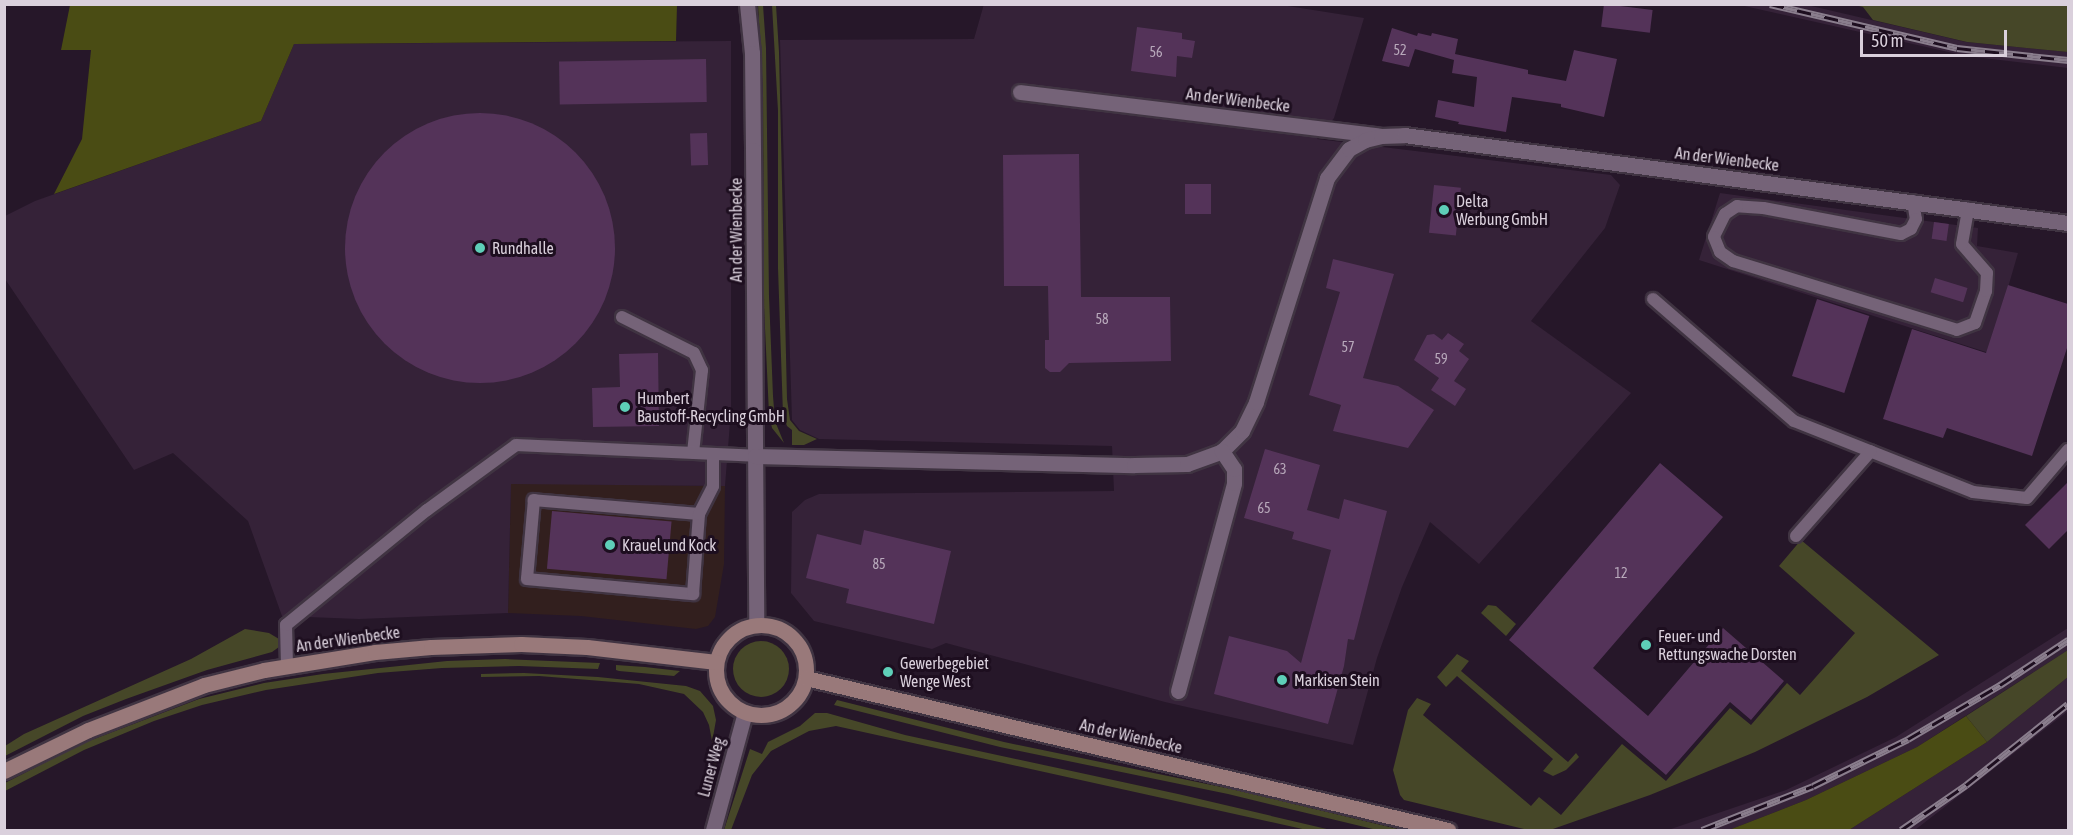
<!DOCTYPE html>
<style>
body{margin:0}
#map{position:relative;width:2073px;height:835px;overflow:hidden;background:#261729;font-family:"Asap Condensed",sans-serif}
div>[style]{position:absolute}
.commercial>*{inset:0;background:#321f1e}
.built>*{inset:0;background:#352238}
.green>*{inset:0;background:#464728}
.round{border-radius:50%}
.forest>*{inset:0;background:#4a4c14}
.building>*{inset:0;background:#543359;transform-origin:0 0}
.roads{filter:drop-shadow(2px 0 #403442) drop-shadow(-2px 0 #403442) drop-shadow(0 2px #403442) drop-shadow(0 -2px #403442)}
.lane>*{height:12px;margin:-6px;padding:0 6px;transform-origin:6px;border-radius:6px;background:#756378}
.street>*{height:15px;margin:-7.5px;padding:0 7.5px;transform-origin:7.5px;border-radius:7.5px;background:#756378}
.secondary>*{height:15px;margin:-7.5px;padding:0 7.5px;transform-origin:7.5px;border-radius:7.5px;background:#99797a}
.secondary>.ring{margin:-7.5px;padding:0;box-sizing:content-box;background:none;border:15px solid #99797a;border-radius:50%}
.rail>*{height:7px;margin-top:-3.5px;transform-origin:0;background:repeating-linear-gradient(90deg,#1d0e1f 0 14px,#8a7e8d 0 28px);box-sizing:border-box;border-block:2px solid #8a7e8d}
.dots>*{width:16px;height:16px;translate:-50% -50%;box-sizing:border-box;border:3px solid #1d0e1f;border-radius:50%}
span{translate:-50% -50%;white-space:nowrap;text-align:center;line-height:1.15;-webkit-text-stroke:6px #1d0e1f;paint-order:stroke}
.number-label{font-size:14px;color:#b8a9bb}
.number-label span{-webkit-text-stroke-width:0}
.street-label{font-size:16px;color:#dad0dc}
.poi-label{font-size:16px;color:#dad0dc}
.left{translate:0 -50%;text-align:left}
.frame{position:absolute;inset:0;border:6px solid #dad0dc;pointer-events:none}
.scale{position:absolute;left:1860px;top:30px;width:147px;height:27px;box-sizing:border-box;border:3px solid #dad0dc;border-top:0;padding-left:8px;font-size:18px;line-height:21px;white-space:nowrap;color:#dad0dc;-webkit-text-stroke:4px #1d0e1f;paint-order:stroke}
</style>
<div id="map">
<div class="commercial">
<i style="clip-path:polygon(511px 483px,725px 486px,724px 564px,715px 617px,708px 626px,696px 629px,581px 616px,508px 613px)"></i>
</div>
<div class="built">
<i style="clip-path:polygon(984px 4px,1275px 4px,1364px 18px,1334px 118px,1317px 139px,1611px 175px,1620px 185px,1605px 228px,1531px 321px,1631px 393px,1479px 564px,1430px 522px,1402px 587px,1377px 658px,1353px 745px,1165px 702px,946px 643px,932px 649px,814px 621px,791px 593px,792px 512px,805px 500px,819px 494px,1114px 491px,1112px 446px,819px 439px,800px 430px,792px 420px,780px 40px,974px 39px)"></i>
<i style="clip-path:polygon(1740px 5px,1807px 5px,1966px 42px,2068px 52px,2068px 68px,1966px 56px)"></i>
<i style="clip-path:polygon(731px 41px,731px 410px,725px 486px,511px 484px,508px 613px,359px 619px,282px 616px,248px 521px,173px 453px,134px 470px,5px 279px,5px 216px,35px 201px,261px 121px,294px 44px)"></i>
<i style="clip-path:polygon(1720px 193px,1978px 228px,1977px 246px,2018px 253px,1989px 353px,1699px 260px)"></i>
<i style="clip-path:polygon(2068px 628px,2068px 650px,1917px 747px,1806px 800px,1729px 830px,1668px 830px,1786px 790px,1896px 737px)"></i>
<i style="clip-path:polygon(2068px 677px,2068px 711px,1915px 830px,1849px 830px,1987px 742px)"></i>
</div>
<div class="green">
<i style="clip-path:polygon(758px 5px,763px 5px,766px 48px,769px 296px,773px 396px,775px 421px,784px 443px,772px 428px,769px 414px,764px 307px,763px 91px)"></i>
<i style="clip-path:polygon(772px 5px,776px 5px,779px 52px,787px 399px,790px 420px,799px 431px,817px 439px,804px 445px,792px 445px,792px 430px,787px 426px,783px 415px,778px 268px,778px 111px)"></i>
<i style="clip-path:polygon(1855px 5px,2068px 5px,2068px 52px,1967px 42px,1873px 20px,1863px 7px)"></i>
<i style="clip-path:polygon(1801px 540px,1939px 655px,1867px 697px,1755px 752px,1650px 795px,1550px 830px,1528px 830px,1404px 800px,1400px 795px,1393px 770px,1408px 710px,1417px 698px,1431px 704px,1423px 715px,1531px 806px,1539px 797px,1561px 815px,1622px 744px,1666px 781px,1730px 708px,1751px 725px,1787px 683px,1800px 695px,1855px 633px,1779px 566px)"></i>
<i style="clip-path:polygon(1488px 605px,1496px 606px,1516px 624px,1506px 636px,1481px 613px)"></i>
<i style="clip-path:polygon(245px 629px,269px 633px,279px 639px,279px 647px,272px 652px,207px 670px,126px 699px,83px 716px,5px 756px,5px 746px,24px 734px,191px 659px)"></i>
<i class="round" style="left:733px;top:641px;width:56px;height:56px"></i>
<i style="clip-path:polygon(2068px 650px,2068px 677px,1987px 742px,1966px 716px)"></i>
<i style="clip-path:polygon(1457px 654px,1469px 661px,1461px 671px,1568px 762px,1576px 753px,1579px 757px,1566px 770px,1553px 776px,1543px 771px,1553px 759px,1457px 676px,1446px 687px,1437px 677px)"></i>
<i style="clip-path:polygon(505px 659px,600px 663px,598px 669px,519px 666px,442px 668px,378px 673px,266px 690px,202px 705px,154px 721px,84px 750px,5px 791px,5px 783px,81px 744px,199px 699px,264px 683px,323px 674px,447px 661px)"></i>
<i style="clip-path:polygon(616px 665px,645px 667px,680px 671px,674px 676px,619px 671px,616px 670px)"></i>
<i style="clip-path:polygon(524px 673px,598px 677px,686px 686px,700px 691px,713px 706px,716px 720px,713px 737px,721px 741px,711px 791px,712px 741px,709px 725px,703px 712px,684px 694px,639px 684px,539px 676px,481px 677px,481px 674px)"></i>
<i style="clip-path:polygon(837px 700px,1004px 742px,1231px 789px,1402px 830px,1377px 830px,1228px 794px,1000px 747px,834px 705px)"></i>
<i style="clip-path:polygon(815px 713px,827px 713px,905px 735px,1178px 794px,1331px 830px,1307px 830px,836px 726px,809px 731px,771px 751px,752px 775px,731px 830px,724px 830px,750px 749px,762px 754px,768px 742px,800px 726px)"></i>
</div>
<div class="forest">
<i style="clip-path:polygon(70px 5px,677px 5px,676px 41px,294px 44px,261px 121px,54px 194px,82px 139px,91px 50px,61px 50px)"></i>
<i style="clip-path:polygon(1966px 716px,1987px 742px,1849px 830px,1729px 830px,1806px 800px,1917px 747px)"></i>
</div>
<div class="building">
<i style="left:1604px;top:4px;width:49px;height:23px;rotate:7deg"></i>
<i style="clip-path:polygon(1137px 27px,1182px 33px,1182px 39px,1195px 41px,1192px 58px,1177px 56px,1176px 77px,1131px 71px)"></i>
<i style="clip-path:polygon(1392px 28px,1417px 36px,1418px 33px,1431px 36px,1432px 33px,1458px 39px,1455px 54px,1528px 70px,1528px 74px,1566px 81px,1574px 50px,1617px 59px,1604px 117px,1561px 107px,1561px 104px,1512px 97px,1506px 132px,1458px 124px,1459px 122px,1435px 117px,1438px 100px,1474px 107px,1477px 77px,1452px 73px,1454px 60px,1415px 49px,1409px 67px,1382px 61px)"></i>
<i style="left:706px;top:59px;width:43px;height:147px;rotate:89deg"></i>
<i class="round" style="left:345px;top:113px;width:270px;height:270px"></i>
<i style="left:707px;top:133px;width:32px;height:17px;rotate:88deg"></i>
<i style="clip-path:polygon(1079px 154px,1081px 297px,1170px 297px,1171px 361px,1069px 363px,1060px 372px,1050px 372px,1045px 368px,1045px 340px,1049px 340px,1048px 286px,1004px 286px,1003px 155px)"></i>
<i style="left:1185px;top:184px;width:26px;height:30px"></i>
<i style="left:1434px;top:185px;width:27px;height:48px;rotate:6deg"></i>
<i style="left:1934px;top:222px;width:15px;height:17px;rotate:8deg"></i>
<i style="clip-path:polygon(1333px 259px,1394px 274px,1363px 378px,1398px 386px,1434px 410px,1408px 448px,1333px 431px,1341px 405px,1309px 395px,1340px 292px,1326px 288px)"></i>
<i style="left:1935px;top:278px;width:34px;height:15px;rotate:17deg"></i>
<i style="clip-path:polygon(2008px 285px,2068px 304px,2068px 345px,2032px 456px,1947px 428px,1943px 438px,1883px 419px,1912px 329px,1986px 353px)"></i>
<i style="left:1817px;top:299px;width:55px;height:81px;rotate:18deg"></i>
<i style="clip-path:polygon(1448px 333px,1464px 344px,1459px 351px,1469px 359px,1454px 381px,1466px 389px,1455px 406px,1431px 390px,1439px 378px,1414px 360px,1427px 335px,1434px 334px,1442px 340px)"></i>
<i style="clip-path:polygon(658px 353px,659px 426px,593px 427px,592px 388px,620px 387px,619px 354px)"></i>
<i style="clip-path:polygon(1265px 449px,1320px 465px,1307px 510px,1339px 519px,1344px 499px,1387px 511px,1354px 640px,1348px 639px,1344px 666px,1328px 724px,1214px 694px,1229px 636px,1287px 651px,1301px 663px,1331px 550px,1292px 539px,1294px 532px,1244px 518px)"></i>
<i style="clip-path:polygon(1660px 463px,1723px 517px,1593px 668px,1648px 716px,1723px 628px,1784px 681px,1751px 720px,1730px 702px,1666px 775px,1509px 640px)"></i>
<i style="clip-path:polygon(2068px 482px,2068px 530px,2049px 549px,2025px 525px)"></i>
<i style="left:552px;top:511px;width:120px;height:58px;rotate:5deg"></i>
<i style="clip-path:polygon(864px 530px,951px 551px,934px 624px,846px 603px,849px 589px,806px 578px,817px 534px,861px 545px)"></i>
</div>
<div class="roads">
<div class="lane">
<i style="left:1913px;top:201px;width:18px;rotate:81deg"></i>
<i style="left:1916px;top:219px;width:11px;rotate:117deg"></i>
<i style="left:1911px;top:229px;width:11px;rotate:153deg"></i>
<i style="left:1901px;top:234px;width:140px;rotate:-169.3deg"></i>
<i style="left:1763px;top:208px;width:26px;rotate:-176deg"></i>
<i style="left:1737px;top:206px;width:14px;rotate:146deg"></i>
<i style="left:1725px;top:214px;width:25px;rotate:116deg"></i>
<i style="left:1714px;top:237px;width:16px;rotate:68deg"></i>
<i style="left:1720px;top:252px;width:16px;rotate:35deg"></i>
<i style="left:1733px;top:261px;width:234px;rotate:17.1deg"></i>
<i style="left:1957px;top:330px;width:19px;rotate:-21deg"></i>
<i style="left:1975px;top:323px;width:34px;rotate:-71deg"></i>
<i style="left:1986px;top:291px;width:18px;rotate:-87deg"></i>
<i style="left:1987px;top:273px;width:38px;rotate:-131deg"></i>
<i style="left:1962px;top:244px;width:36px;rotate:-80deg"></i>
<i style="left:1653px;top:299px;width:186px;rotate:40.9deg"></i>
<i style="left:1794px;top:421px;width:193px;rotate:21.6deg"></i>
<i style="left:1973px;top:492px;width:54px;rotate:6.3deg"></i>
<i style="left:2027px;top:498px;width:63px;rotate:-49.5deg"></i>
<i style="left:622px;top:317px;width:80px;rotate:26.6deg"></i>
<i style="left:694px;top:353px;width:19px;rotate:65deg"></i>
<i style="left:702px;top:370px;width:83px;rotate:96.2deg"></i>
<i style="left:699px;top:514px;width:166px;rotate:-175.2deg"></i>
<i style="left:534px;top:500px;width:79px;rotate:95.1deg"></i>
<i style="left:527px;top:579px;width:167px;rotate:5.2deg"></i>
<i style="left:693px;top:594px;width:80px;rotate:-85.7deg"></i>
<i style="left:699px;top:514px;width:31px;rotate:-63deg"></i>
<i style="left:713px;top:486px;width:32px;rotate:-90deg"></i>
<i style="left:1796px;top:536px;width:113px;rotate:-48.6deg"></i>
<i style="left:287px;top:666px;width:41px;rotate:-91.4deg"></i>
<i style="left:286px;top:625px;width:182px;rotate:-39.2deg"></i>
<i style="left:427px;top:510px;width:110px;rotate:-36.1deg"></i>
<i style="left:516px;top:445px;width:239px;rotate:2.6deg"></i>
</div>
<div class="street">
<i style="left:747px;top:4px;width:49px;rotate:84.2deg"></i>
<i style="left:752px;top:53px;width:97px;rotate:89.4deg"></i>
<i style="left:753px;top:150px;width:475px;rotate:89.6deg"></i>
<i style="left:1020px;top:92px;width:360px;rotate:6.9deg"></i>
<i style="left:755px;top:456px;width:379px;rotate:1.4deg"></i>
<i style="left:1134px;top:465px;width:53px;rotate:-1.1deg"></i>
<i style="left:1187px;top:464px;width:37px;rotate:-20deg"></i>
<i style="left:1222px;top:451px;width:28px;rotate:-45deg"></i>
<i style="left:1242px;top:431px;width:32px;rotate:-64deg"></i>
<i style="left:1256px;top:402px;width:235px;rotate:-72.4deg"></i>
<i style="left:1327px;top:178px;width:36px;rotate:-53deg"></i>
<i style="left:1349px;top:149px;width:18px;rotate:-29deg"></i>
<i style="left:1365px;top:140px;width:16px;rotate:-14deg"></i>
<i style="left:1381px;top:136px;width:23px;rotate:-2deg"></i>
<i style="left:1404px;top:135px;width:670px;rotate:7.55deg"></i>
<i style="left:1178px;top:691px;width:215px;rotate:-74.9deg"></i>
<i style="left:1234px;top:483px;width:14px;rotate:-90deg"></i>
<i style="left:1234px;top:469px;width:22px;rotate:-124deg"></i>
<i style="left:713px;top:830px;width:122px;rotate:-74.8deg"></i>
</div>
<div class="secondary">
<i class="ring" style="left:716px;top:625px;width:75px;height:75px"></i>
<i style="left:806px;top:678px;width:660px;rotate:13.32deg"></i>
<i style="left:4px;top:771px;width:93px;rotate:-26deg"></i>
<i style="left:88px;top:730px;width:124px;rotate:-21.2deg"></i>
<i style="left:204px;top:685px;width:62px;rotate:-14deg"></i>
<i style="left:264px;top:670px;width:112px;rotate:-9.2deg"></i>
<i style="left:375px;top:652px;width:56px;rotate:-5.1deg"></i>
<i style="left:431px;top:647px;width:90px;rotate:-1.9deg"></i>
<i style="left:521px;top:644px;width:66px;rotate:2.6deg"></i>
<i style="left:587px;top:647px;width:130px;rotate:6.6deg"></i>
</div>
</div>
<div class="rail">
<i style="left:1770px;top:4px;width:192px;rotate:13.2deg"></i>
<i style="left:1957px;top:48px;width:112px;rotate:6.2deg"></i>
<i style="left:1702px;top:830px;width:119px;rotate:-21.6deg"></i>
<i style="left:1813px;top:786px;width:106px;rotate:-26.3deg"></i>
<i style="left:1908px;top:739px;width:107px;rotate:-30.4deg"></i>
<i style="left:2000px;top:685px;width:82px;rotate:-33.5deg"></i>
<i style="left:1901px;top:830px;width:79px;rotate:-34.7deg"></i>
<i style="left:1966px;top:785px;width:130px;rotate:-38.5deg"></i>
</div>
<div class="dots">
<i style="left:1444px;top:210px;background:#5eceb8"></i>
<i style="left:480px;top:248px;background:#5eceb8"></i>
<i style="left:625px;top:407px;background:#5eceb8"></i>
<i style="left:610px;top:545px;background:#5eceb8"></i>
<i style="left:1646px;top:645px;background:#5eceb8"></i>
<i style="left:888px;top:672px;background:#5eceb8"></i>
<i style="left:1282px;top:680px;background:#5eceb8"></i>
</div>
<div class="number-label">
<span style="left:1400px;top:50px">52</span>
<span style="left:1156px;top:52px">56</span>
<span style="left:1102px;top:319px">58</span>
<span style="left:1348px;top:347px">57</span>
<span style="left:1441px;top:359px">59</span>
<span style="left:1280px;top:469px">63</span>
<span style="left:1264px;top:508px">65</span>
<span style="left:879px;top:564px">85</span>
<span style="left:1621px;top:573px">12</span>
</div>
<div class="street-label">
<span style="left:1238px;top:100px;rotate:7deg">An der Wienbecke</span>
<span style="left:1727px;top:159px;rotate:7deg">An der Wienbecke</span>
<span style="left:736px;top:230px;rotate:-90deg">An der Wienbecke</span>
<span style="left:348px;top:639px;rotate:-8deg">An der Wienbecke</span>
<span style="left:1131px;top:736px;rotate:13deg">An der Wienbecke</span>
<span style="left:711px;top:767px;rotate:-75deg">Luner Weg</span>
</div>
<div class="poi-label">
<span class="left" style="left:1456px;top:210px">Delta<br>Werbung GmbH</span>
<span class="left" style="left:492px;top:248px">Rundhalle</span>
<span class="left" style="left:637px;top:407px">Humbert<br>Baustoff-Recycling GmbH</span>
<span class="left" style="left:622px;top:545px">Krauel und Kock</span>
<span class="left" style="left:1658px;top:645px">Feuer- und<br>Rettungswache Dorsten</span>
<span class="left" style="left:900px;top:672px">Gewerbegebiet<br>Wenge West</span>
<span class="left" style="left:1294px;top:680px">Markisen Stein</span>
</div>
<div class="frame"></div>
<div class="scale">50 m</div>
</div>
